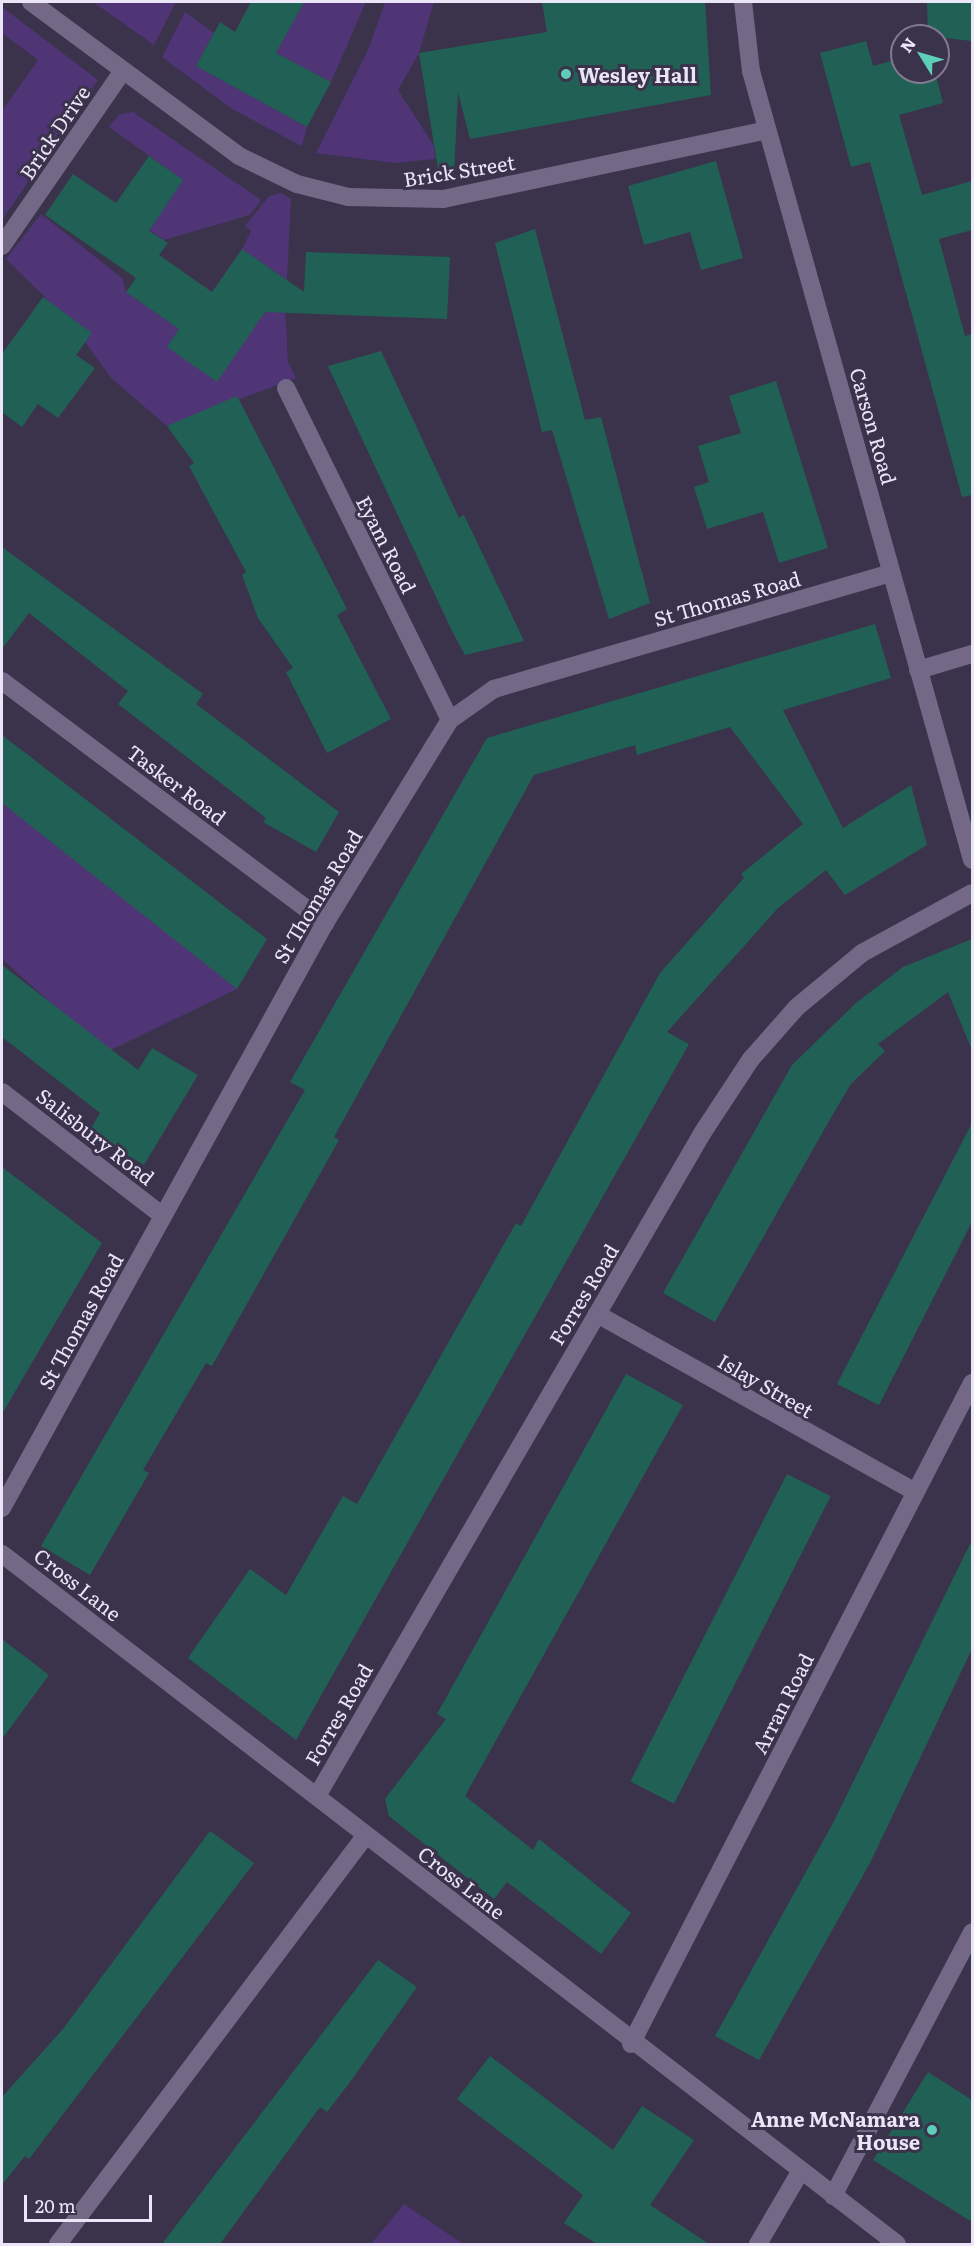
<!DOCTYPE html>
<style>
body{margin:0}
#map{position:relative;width:974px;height:2246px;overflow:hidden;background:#3b324c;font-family:Literata,serif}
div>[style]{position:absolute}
.green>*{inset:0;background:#4f3576}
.building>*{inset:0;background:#216155;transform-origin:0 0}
.lane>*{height:18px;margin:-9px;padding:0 9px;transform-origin:9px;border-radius:9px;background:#736986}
.street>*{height:18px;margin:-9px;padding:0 9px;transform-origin:9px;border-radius:9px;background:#736986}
.dots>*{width:16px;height:16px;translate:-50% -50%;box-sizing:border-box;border:3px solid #3b324c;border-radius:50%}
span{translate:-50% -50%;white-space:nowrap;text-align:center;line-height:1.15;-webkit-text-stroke:6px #3b324c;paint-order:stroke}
.poi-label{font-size:20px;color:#ebe6f7;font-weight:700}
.left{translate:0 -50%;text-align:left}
.right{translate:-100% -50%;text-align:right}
.street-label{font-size:20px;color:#ebe6f7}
.frame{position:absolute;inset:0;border:3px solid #ebe6f7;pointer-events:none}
.north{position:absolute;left:890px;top:24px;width:60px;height:60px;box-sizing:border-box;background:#3b324c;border:2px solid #817a90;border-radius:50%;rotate:307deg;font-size:16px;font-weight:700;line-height:24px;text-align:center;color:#ebe6f7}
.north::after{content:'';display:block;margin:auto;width:21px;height:27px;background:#5eceb8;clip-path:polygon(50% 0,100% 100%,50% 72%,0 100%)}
.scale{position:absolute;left:24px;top:2195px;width:128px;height:27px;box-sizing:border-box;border:3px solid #ebe6f7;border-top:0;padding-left:8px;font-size:18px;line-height:21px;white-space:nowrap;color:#ebe6f7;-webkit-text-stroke:4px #3b324c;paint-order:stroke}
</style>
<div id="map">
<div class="green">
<i style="clip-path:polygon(93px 2px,176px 2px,154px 45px)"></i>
<i style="clip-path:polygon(304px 2px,366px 2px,331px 82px,276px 53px)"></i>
<i style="clip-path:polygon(385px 2px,434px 2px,419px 53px,398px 90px,434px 146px,435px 159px,395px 163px,316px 153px,368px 50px)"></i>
<i style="clip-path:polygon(2px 7px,98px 80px,2px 220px,2px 111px,38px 60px,2px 33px)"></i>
<i style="clip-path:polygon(185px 12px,214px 33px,196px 66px,307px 127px,302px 146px,232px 109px,162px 57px)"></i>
<i style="clip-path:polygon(133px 112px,261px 200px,250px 215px,164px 240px,149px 230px,183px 180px,109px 127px,120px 114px)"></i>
<i style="clip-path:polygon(281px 193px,291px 199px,287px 280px,242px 249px,251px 231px,245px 226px,269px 196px)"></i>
<i style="clip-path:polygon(41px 214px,122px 278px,126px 292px,179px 329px,216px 381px,284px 285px,288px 363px,296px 378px,167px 426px,111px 378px,73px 325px,6px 259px)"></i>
<i style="clip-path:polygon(2px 802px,123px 896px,237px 989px,111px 1050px,52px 1004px,2px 959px)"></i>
<i style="clip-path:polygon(404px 2204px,463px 2244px,371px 2244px)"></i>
</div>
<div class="building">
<i style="clip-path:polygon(251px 2px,304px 2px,276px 53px,331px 82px,307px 127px,196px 66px,220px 22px,235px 32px)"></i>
<i style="clip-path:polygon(542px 2px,705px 2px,711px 95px,470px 139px,458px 92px,454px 174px,439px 175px,419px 53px,547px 32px)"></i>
<i style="clip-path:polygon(927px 2px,972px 2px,972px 41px,928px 36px)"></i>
<i style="clip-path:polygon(866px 41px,873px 66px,902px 58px,902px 72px,935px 72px,943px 103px,899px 115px,922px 195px,972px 181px,972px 230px,939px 239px,965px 336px,972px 334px,972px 495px,962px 497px,870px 162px,851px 167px,820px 53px)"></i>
<i style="clip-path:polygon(149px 156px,183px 180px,149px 231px,168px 243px,159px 255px,212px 292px,242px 249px,304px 292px,306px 252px,450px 257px,447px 319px,265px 312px,217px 382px,167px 347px,179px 329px,126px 292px,136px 278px,45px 215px,73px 174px,116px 203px)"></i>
<i style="clip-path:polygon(716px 161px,743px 258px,701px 270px,690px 232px,644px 245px,628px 186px)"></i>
<i style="clip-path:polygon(535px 229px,585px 420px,601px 417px,650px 603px,609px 619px,552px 430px,542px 432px,495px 243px)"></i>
<i style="clip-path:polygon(43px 297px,92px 333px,76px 355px,95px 368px,58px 418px,38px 404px,22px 427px,2px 412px,2px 354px)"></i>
<i style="clip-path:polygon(381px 351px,459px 518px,464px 515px,524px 641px,465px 655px,452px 631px,328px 366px)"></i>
<i style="clip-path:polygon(776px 381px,828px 548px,779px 563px,763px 512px,707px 529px,694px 487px,709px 482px,698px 446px,741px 433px,729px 396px)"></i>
<i style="clip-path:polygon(237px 396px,347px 609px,337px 615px,391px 719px,327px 753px,286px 672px,293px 668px,258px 618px,242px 575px,246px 572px,189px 466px,194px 463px,167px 426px)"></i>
<i style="clip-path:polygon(2px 547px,203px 694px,196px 704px,339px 812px,316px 852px,263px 822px,266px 818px,118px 704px,128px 691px,29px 613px,2px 649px)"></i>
<i style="clip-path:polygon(875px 624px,891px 678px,783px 710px,843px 828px,911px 785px,927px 845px,845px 895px,826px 870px,778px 908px,667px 1032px,689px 1044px,296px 1740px,188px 1658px,250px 1569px,286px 1595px,343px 1496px,357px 1504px,516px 1223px,521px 1226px,660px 973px,744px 878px,741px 874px,803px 824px,730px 727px,637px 755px,635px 745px,534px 775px,334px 1137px,339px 1140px,212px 1366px,206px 1363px,143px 1470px,149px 1473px,90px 1575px,41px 1546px,305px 1090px,290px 1082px,487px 738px)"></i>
<i style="clip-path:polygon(2px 735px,267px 939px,237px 989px,2px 803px)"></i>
<i style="clip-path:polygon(972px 939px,972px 1050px,948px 992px,878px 1044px,885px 1051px,851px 1084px,833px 1114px,715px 1322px,663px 1293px,792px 1065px,856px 1003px,903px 967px)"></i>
<i style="clip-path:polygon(2px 965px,138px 1070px,152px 1048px,198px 1075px,144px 1165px,89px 1132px,100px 1113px,2px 1037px)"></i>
<i style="clip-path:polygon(972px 1123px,972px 1222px,879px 1405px,837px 1384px)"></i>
<i style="clip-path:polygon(2px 1167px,102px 1243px,2px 1414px)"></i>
<i style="clip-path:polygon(626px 1374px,683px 1405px,465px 1796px,533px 1850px,539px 1839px,631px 1913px,601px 1954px,507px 1882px,494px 1899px,389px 1816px,385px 1799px,446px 1719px,437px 1714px)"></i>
<i style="left:787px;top:1474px;width:49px;height:345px;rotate:27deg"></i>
<i style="clip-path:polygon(972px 1540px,972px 1649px,870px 1863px,759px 2060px,715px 2036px,832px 1825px)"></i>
<i style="clip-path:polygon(2px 1639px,49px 1675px,2px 1739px)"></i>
<i style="clip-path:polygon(210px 1831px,254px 1863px,29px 2159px,25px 2156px,2px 2185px,2px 2097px,63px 2029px)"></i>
<i style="clip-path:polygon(378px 1960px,417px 1987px,350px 2082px,327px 2112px,320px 2107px,220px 2244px,162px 2244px)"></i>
<i style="clip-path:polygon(490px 2056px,613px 2150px,642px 2106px,694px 2140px,650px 2205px,709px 2244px,597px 2244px,564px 2223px,583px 2195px,457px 2099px)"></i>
<i style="clip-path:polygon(928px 2072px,972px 2100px,972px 2222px,873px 2160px)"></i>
</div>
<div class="lane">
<i style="left:918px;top:670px;width:56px;rotate:-16.5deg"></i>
<i style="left:833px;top:2196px;width:298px;rotate:-62.2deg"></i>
</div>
<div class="street">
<i style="left:31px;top:2px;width:259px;rotate:36.5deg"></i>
<i style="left:239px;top:156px;width:64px;rotate:25.8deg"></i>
<i style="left:297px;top:184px;width:53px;rotate:14.3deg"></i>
<i style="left:348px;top:197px;width:95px;rotate:1.2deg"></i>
<i style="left:443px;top:199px;width:331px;rotate:-12deg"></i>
<i style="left:743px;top:2px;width:69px;rotate:83.4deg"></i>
<i style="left:751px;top:71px;width:819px;rotate:74.35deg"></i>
<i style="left:2px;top:246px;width:211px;rotate:-55.4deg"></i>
<i style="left:286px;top:388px;width:370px;rotate:63.7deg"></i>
<i style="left:2px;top:681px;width:404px;rotate:36.8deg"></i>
<i style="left:2px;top:1092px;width:203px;rotate:37.6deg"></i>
<i style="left:597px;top:1314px;width:365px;rotate:29.2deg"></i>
<i style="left:2px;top:1508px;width:668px;rotate:-61.1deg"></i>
<i style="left:325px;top:923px;width:238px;rotate:-58.4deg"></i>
<i style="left:450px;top:720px;width:54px;rotate:-35.2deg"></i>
<i style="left:494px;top:689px;width:414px;rotate:-16.3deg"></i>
<i style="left:2px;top:1554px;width:1130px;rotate:37.63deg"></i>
<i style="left:317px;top:1796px;width:768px;rotate:-59.83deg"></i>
<i style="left:703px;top:1132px;width:87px;rotate:-56.7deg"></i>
<i style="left:751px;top:1059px;width:69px;rotate:-48.5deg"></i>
<i style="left:797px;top:1007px;width:85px;rotate:-39.7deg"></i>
<i style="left:862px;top:953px;width:125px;rotate:-28.6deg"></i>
<i style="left:631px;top:2044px;width:744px;rotate:-62.71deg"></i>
<i style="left:58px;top:2244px;width:512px;rotate:-53.02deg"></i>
<i style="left:758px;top:2244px;width:83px;rotate:-59.7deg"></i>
</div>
<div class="dots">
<i style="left:566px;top:74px;background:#5eceb8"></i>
<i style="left:932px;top:2130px;background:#5eceb8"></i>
</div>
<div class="poi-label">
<span class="left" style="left:578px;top:74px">Wesley Hall</span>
<span class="right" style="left:920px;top:2130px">Anne McNamara<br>House</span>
</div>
<div class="street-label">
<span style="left:54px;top:132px;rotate:-56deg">Brick Drive</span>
<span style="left:459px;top:170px;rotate:-9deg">Brick Street</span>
<span style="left:874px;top:426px;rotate:74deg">Carson Road</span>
<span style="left:387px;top:544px;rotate:63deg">Eyam Road</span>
<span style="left:727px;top:598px;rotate:-16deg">St Thomas Road</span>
<span style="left:177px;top:784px;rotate:37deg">Tasker Road</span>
<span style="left:317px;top:896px;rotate:-59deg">St Thomas Road</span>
<span style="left:96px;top:1136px;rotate:38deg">Salisbury Road</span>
<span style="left:583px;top:1294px;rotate:-59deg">Forres Road</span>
<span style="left:80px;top:1321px;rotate:-61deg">St Thomas Road</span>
<span style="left:766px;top:1385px;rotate:30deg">Islay Street</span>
<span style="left:78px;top:1584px;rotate:38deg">Cross Lane</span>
<span style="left:782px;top:1703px;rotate:-63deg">Arran Road</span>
<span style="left:338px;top:1714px;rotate:-60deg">Forres Road</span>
<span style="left:462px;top:1882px;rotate:38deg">Cross Lane</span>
</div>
<div class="frame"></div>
<div class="north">N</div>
<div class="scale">20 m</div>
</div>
